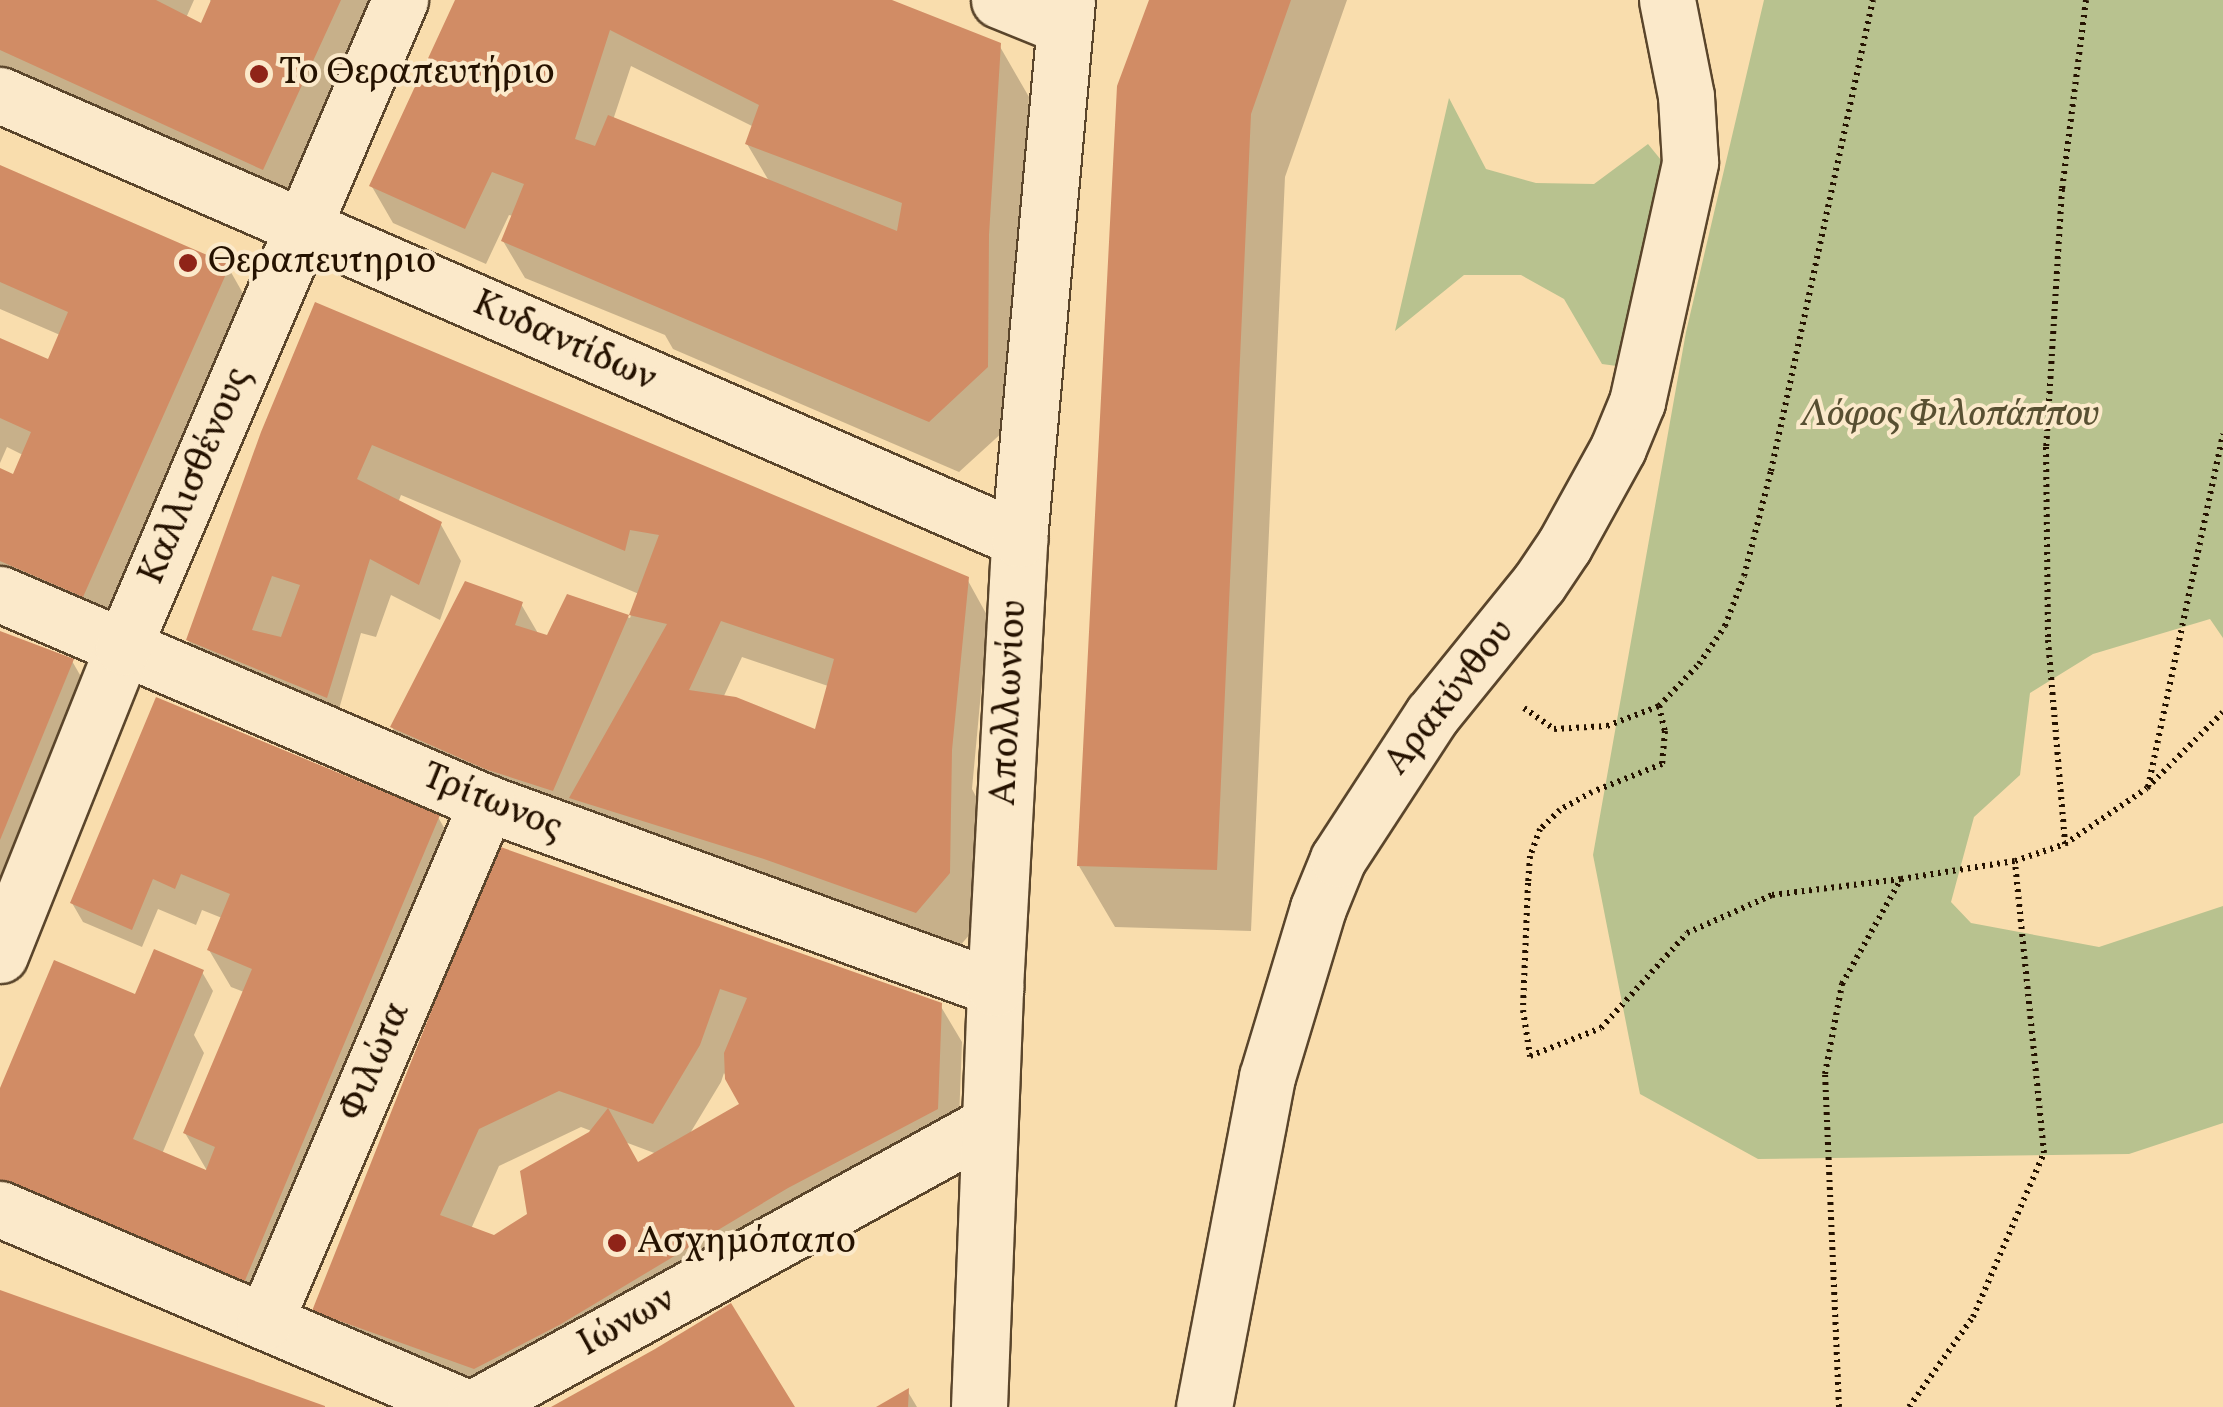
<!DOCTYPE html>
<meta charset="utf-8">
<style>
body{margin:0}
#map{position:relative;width:2223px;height:1407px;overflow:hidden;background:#f9ddad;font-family:Vollkorn,serif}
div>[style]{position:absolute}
.green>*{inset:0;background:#b8c28f}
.shadow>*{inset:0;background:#0003}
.building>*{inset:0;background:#d18c65}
.path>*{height:6px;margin-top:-3px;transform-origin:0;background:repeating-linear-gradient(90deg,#251200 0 2.5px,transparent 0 7.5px)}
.roads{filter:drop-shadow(2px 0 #5a452b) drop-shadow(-2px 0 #5a452b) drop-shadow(0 2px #5a452b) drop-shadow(0 -2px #5a452b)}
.street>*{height:55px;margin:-27.5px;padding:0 27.5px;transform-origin:27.5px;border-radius:27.5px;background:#fbe9ca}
.secondary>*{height:55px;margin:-27.5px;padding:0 27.5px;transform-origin:27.5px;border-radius:27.5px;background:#fbe9ca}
.dots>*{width:28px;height:28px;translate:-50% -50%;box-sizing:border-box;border:5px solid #fbe9ca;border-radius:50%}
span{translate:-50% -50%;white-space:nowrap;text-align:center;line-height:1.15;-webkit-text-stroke:8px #fbe9ca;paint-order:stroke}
.poi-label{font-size:38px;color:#251200}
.left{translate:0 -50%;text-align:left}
.street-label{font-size:38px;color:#251200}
.park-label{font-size:38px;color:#585032;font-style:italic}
</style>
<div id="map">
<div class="green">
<i style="clip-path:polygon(1764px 0,2223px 0,2223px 638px,2210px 619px,2093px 654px,2030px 693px,2020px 775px,1974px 817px,1951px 902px,1971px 923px,2099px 947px,2223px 906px,2223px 1123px,2129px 1154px,1758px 1159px,1640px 1094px,1593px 855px,1686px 332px)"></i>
<i style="clip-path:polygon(1449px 98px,1486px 169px,1536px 183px,1594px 184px,1648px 144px,1661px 160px,1624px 367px,1602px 364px,1564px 299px,1521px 275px,1464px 275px,1395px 331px)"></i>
</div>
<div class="shadow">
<i style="clip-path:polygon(0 0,194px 0,186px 18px,202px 26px,212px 4px,210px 0,394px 0,284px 206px,0 76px)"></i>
<i style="clip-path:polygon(evenodd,458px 0,886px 0,999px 45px,1029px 97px,1017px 288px,1016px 420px,959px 472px,673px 349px,665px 335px,525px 278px,503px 241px,513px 216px,509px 215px,486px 264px,393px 223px,371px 185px,458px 0,631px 66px,754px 127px,747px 144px,769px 181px,613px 120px,631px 66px)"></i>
<i style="clip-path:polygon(1151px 0,1347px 0,1285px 177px,1251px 931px,1115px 927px,1079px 866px)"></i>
<i style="clip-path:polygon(0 167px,228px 267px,249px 304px,104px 633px,0 587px,0 471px,14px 477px,23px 455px,7px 447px,0 463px,0 341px,49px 362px,60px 335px,0 309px)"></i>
<i style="clip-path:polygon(evenodd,316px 305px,967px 579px,988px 617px,972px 789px,980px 804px,978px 925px,945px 963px,414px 764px,392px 727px,521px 604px,539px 635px,548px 638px,568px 597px,630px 618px,639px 594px,401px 495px,398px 503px,440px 523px,461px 561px,440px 620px,391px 595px,376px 637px,361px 633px,337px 716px,210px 677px,188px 640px,316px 305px,742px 657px,831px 687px,816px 732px,723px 698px,742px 657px)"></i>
<i style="clip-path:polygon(0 634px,72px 661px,114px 734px,0 931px)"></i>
<i style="clip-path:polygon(157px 700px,438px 817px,459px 854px,262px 1325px,0 1096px,136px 997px,202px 972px,213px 991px,194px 1035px,204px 1053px,162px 1154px,209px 1174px,185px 1133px,244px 992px,231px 987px,209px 950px,222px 918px,202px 910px,196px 925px,158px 909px,142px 947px,83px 922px,72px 903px)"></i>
<i style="clip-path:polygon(evenodd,454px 960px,940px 1005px,962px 1042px,958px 1146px,496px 1405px,336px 1348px,314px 1311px,454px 960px,724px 1073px,742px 1105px,689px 1135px,721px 1082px,724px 1073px,454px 960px,581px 1127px,594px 1132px,529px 1215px,494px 1238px,471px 1229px,499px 1166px,581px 1127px,454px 960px,625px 1142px,657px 1154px,637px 1165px,625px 1142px)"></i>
<i style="clip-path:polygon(908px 1392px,917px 1407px,881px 1407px)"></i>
</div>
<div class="building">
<i style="clip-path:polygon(0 0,156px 0,201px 23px,211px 0,341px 0,263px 170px,0 50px)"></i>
<i style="clip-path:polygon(evenodd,455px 0,892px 0,1001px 43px,989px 235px,988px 367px,929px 422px,501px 241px,524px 184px,492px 172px,465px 229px,369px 186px,455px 0,610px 30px,759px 105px,745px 144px,902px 203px,897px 231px,608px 115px,595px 146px,575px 139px,610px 30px)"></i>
<i style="clip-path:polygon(1149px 0,1291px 0,1251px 114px,1217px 870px,1077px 866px,1117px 86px)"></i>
<i style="clip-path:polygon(0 165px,230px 265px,83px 597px,0 561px,0 468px,13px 474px,31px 432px,0 418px,0 338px,48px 359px,68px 312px,0 282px)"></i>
<i style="clip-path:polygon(evenodd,315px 302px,969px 577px,952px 750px,950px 873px,916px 913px,764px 859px,569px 798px,667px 624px,629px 615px,553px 791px,485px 769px,390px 727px,465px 581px,523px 602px,515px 625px,547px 635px,567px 594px,629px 615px,659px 535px,630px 530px,625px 551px,372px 445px,357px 479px,442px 522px,419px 585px,370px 559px,327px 698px,186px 640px,261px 432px,315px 302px,272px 576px,300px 585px,281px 637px,252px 630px,272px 576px,315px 302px,721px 621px,834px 659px,815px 729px,736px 697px,689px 690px,721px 621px)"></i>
<i style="clip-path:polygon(0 631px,74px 659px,0 840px)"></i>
<i style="clip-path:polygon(156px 697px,440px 815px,241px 1290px,0 1189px,0 1088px,54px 960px,135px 994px,154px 949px,204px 970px,133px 1139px,206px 1170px,215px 1147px,183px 1133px,252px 969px,207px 950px,230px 894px,181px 874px,175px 889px,153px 879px,132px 930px,70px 903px)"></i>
<i style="clip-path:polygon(evenodd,492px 844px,942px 1003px,938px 1109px,788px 1188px,561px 1324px,474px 1369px,312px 1311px,452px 959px,492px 844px,720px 989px,747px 998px,724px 1053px,725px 1079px,739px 1104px,638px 1162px,608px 1108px,653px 1124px,700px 1045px,720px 989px,492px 844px,559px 1091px,608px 1108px,589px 1132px,520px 1171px,527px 1214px,494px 1235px,440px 1215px,479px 1129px,559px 1091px)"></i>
<i style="clip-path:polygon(0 1290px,325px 1406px,325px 1407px,0 1407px)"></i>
<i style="clip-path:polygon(731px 1303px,795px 1407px,551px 1407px,655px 1349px)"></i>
<i style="clip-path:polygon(909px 1388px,908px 1407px,876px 1407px)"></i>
</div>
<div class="path">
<i style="left:2086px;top:0;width:191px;rotate:97.2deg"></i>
<i style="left:2062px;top:189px;width:258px;rotate:93.5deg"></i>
<i style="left:2046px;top:447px;width:193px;rotate:89.4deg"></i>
<i style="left:2048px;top:640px;width:205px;rotate:85.2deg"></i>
<i style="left:2065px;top:844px;width:99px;rotate:-34.3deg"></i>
<i style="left:2147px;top:788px;width:107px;rotate:-45deg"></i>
<i style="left:1659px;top:706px;width:26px;rotate:77deg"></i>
<i style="left:1665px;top:731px;width:33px;rotate:95deg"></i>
<i style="left:1662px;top:764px;width:75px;rotate:158.2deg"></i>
<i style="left:1592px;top:792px;width:37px;rotate:151deg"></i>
<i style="left:1560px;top:810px;width:28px;rotate:136deg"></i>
<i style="left:1540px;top:829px;width:29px;rotate:110deg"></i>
<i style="left:1530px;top:856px;width:27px;rotate:94deg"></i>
<i style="left:1528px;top:883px;width:127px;rotate:92.3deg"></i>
<i style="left:1523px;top:1010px;width:47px;rotate:81.3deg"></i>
<i style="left:1530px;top:1056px;width:76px;rotate:-21.5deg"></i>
<i style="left:1601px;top:1028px;width:128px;rotate:-47.8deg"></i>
<i style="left:1687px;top:933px;width:93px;rotate:-24.1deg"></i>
<i style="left:1772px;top:895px;width:130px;rotate:-7.1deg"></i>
<i style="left:1524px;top:708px;width:37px;rotate:35deg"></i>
<i style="left:1554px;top:729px;width:53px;rotate:-3.2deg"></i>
<i style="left:1607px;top:726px;width:56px;rotate:-21deg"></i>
<i style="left:1659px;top:706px;width:58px;rotate:-46.4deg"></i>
<i style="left:1699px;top:664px;width:46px;rotate:-55.6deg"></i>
<i style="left:1725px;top:626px;width:53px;rotate:-69.2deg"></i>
<i style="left:1744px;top:576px;width:108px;rotate:-75.6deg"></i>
<i style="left:1771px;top:471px;width:482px;rotate:-77.8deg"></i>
<i style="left:2148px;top:787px;width:361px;rotate:-78deg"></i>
<i style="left:1839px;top:1407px;width:333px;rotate:-92.4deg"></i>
<i style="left:1825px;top:1074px;width:92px;rotate:-79.3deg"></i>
<i style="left:1842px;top:984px;width:120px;rotate:-60.7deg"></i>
<i style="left:1901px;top:879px;width:115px;rotate:-9deg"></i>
<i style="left:2015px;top:861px;width:53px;rotate:-18.8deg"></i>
<i style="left:1909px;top:1407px;width:110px;rotate:-54.6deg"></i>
<i style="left:1973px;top:1317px;width:179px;rotate:-66.6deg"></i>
<i style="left:2044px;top:1153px;width:293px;rotate:-95.7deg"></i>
</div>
<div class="roads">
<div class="street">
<i style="left:999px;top:0;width:69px;rotate:22.1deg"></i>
<i style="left:0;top:95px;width:1112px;rotate:23.54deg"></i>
<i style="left:0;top:594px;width:530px;rotate:23.23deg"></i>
<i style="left:487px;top:803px;width:541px;rotate:20.01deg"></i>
<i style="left:0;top:955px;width:332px;rotate:-68.2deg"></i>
<i style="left:123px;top:647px;width:704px;rotate:-66.82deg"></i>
<i style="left:0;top:1209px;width:505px;rotate:23.06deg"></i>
<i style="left:265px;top:1321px;width:564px;rotate:-66.8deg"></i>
<i style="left:475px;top:1407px;width:587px;rotate:-28.84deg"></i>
<i style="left:979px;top:1407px;width:419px;rotate:-87.8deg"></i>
<i style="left:995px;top:988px;width:450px;rotate:-86.9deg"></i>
<i style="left:1019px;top:539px;width:541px;rotate:-84.91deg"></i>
</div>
<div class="secondary">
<i style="left:1204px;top:1407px;width:336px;rotate:-79.2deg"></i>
<i style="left:1267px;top:1077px;width:177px;rotate:-73.2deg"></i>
<i style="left:1318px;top:908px;width:53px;rotate:-67.8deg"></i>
<i style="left:1338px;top:859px;width:172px;rotate:-56.9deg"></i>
<i style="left:1432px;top:715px;width:170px;rotate:-51deg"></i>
<i style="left:1539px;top:583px;width:45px;rotate:-56deg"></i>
<i style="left:1564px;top:546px;width:112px;rotate:-61.1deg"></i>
<i style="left:1618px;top:448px;width:50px;rotate:-67.6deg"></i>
<i style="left:1637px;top:402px;width:246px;rotate:-77.5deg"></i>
<i style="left:1690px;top:162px;width:66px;rotate:-93.5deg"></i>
<i style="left:1686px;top:96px;width:98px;rotate:-101.2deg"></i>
</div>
</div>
<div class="dots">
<i style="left:259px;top:74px;background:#8f2418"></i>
<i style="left:188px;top:263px;background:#8f2418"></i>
<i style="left:617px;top:1243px;background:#8f2418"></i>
</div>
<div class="poi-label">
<span class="left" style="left:279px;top:74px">Το Θεραπευτήριο</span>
<span class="left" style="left:208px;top:263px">Θεραπευτηριο</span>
<span class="left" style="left:637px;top:1243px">Ασχημόπαπο</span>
</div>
<div class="street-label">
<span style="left:564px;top:342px;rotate:24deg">Κυδαντίδων</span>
<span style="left:196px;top:476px;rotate:-67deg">Καλλισθένους</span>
<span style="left:1450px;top:698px;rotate:-52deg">Αρακύνθου</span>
<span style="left:1010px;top:703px;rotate:-87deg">Απολλωνίου</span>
<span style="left:492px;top:803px;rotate:22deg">Τρίτωνος</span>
<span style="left:376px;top:1062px;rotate:-67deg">Φιλώτα</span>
<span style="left:627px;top:1323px;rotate:-29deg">Ιώνων</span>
</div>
<div class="park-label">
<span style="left:1950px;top:416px">Λόφος Φιλοπάππου</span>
</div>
</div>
